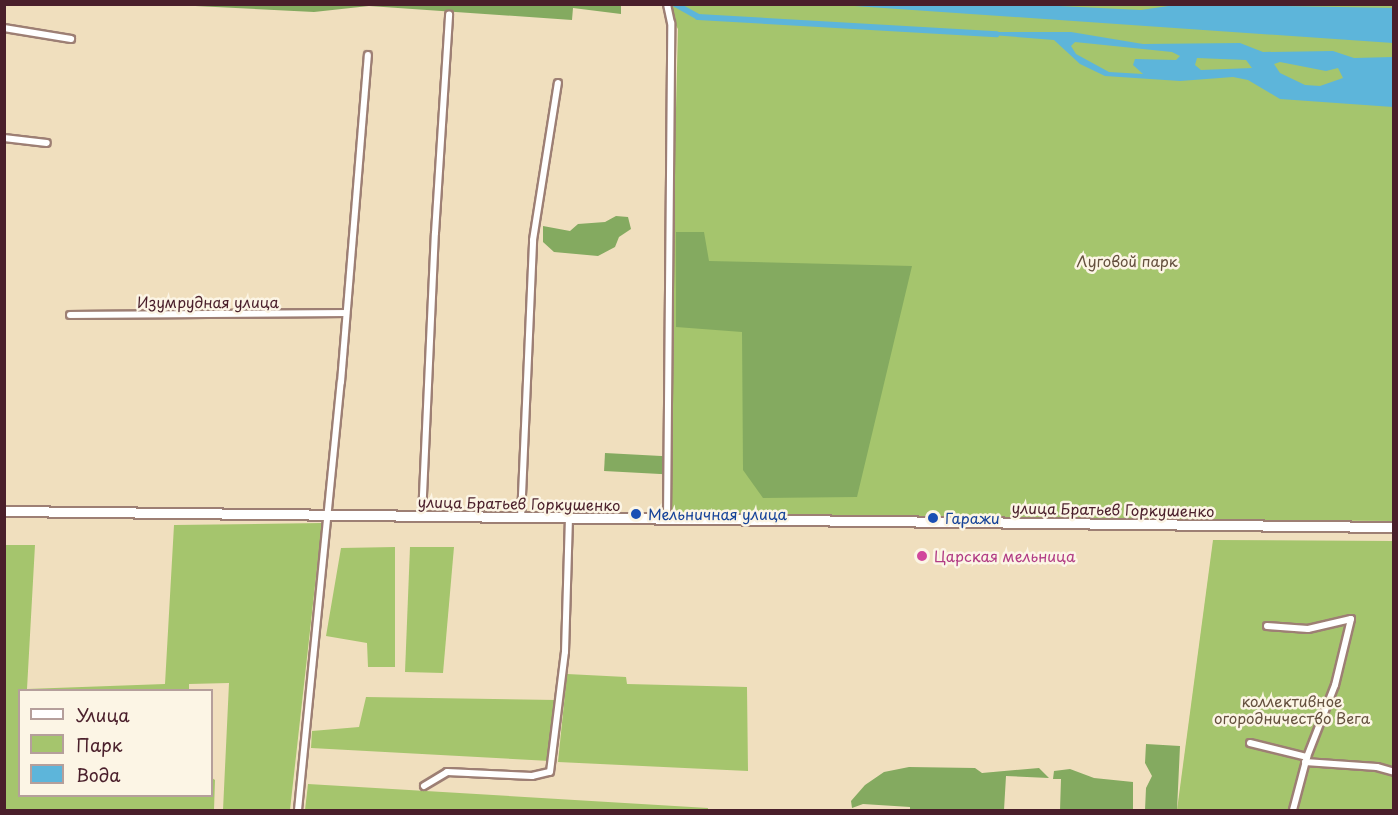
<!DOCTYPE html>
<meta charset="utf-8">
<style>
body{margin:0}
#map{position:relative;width:1398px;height:815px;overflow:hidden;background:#f0dfbe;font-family:"Playpen Sans",sans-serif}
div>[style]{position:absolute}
.green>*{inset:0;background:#a5c56d}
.forest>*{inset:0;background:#84aa60;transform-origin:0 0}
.water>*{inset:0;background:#5db5da}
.canal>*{height:6px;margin:-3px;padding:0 3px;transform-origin:3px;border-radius:3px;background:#5db5da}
.roads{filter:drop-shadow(2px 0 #9d7f74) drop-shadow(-2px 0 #9d7f74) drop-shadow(0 2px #9d7f74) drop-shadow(0 -2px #9d7f74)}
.street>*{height:6px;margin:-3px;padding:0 3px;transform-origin:3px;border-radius:3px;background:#fff}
.secondary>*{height:9px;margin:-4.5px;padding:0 4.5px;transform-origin:4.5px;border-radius:4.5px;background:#fff}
.dots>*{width:16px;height:16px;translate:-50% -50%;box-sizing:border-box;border:3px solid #fcf5e5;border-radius:50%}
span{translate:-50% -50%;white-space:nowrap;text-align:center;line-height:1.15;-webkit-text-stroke:5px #fcf5e5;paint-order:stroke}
.park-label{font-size:15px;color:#65513f}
.street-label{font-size:15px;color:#4a1f2b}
.transit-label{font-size:15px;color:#164399}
.left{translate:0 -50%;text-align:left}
.hotel-label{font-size:15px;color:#b23c85}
.frame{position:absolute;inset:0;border:6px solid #4a1f2b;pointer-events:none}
.legend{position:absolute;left:18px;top:689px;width:195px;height:108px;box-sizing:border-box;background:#fcf5e5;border:2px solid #b59f9b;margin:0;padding:8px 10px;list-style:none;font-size:18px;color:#4a1f2b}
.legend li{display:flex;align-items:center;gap:12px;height:30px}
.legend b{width:30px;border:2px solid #b59f9b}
</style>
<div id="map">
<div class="green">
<i style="clip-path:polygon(664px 5px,1393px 5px,1393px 521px,671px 517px,673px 108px,676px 108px,678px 29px)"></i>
<i style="clip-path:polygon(322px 523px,290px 810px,223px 810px,229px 683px,189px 684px,189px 690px,20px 690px,20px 796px,212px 796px,212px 778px,215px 780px,214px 810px,5px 810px,5px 545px,35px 545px,27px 689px,165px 684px,174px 525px)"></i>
<i style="clip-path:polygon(1213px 540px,1393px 541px,1393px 810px,1177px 810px)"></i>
<i style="clip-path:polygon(395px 547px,395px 667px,368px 667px,367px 643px,326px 636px,341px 548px)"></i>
<i style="clip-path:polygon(410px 547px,454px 547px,443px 673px,405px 672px)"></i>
<i style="clip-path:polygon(567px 674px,626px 677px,627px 684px,747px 687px,748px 771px,558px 762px)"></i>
<i style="clip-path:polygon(366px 697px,556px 700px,550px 761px,311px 748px,312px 731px,359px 727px)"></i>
<i style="clip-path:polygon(308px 784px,708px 808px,708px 810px,305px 810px)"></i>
</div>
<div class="forest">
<i style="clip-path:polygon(621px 4px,621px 14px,573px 8px,572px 20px,369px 6px,314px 12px,175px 5px)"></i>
<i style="clip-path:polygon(616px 216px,628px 217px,631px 229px,619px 237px,615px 247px,598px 256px,554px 252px,543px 242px,543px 226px,570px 231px,578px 224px,605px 222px)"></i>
<i style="clip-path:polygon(676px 232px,704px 232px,709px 261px,912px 266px,857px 497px,763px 498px,743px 470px,742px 332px,676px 327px)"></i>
<i style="left:605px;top:453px;width:61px;height:18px;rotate:3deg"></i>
<i style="clip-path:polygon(1146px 744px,1180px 746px,1177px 810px,1145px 810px,1146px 788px,1152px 776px,1145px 763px)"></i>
<i style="clip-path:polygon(909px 767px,975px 768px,982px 773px,1039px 768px,1049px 778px,1006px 776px,1004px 810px,910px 810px,910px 807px,863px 804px,852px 808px,851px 801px,865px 785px,884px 772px)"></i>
<i style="clip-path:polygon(1070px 769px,1094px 778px,1133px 782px,1133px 810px,1060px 810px,1061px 779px,1053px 779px,1054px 771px)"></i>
</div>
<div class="water">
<i style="clip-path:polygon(1039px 5px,1141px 10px,1182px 4px,1393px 8px,1393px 43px,840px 5px)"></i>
<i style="clip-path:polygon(evenodd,992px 32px,1071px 32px,1143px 44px,1240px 43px,1263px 52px,1333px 51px,1354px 58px,1393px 57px,1393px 107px,1280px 99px,1248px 80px,1233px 77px,1180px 81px,1105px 76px,1080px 64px,1054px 40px,992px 35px,992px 32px,1075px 42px,1172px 52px,1180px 56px,1176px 60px,1135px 59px,1133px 65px,1143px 74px,1109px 72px,1076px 54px,1071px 46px,1075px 42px,992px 32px,1197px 58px,1246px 60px,1252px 68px,1201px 70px,1195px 65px,1197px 58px,992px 32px,1280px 62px,1326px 71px,1338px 68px,1343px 78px,1320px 86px,1305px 85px,1280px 73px,1274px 64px,1280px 62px)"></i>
</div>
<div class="canal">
<i style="left:675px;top:4px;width:26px;rotate:29deg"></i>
<i style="left:698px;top:17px;width:299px;rotate:3.3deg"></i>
</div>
<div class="roads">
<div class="street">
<i style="left:4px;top:28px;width:68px;rotate:9.3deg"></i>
<i style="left:4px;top:138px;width:43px;rotate:6.6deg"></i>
<i style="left:70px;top:315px;width:276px;rotate:-0.4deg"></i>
<i style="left:422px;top:517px;width:284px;rotate:-87.4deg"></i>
<i style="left:435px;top:233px;width:219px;rotate:-86.3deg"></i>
<i style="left:521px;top:518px;width:278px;rotate:-87.5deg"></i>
<i style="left:533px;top:240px;width:159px;rotate:-81deg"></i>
<i style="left:667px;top:519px;width:496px;rotate:-89.5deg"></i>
<i style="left:671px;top:23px;width:19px;rotate:-102deg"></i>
<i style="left:1267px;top:626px;width:41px;rotate:4.2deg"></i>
<i style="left:1308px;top:629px;width:44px;rotate:-13.1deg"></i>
<i style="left:1351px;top:619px;width:68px;rotate:103.6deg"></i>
<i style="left:1335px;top:685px;width:77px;rotate:111.3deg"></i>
<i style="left:1307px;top:757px;width:55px;rotate:104.8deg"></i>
<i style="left:1250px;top:743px;width:59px;rotate:13.8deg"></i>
<i style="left:1305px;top:762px;width:72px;rotate:4deg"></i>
<i style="left:1377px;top:767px;width:18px;rotate:16deg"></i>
<i style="left:424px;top:786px;width:27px;rotate:-31deg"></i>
<i style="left:447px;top:772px;width:85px;rotate:2.7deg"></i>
<i style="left:532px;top:776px;width:18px;rotate:-13deg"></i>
<i style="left:550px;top:772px;width:121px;rotate:-82.9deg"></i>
<i style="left:565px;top:652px;width:133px;rotate:-88.3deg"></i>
<i style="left:298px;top:810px;width:430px;rotate:-84.3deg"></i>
<i style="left:341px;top:382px;width:328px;rotate:-85.3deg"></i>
</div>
<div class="secondary">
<i style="left:4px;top:511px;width:1390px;rotate:0.66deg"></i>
</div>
</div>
<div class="dots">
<i style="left:636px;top:514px;background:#1a4fb4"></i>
<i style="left:933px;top:518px;background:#1a4fb4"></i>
<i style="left:922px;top:556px;background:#d1479c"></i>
</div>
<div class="park-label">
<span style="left:1127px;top:261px">Луговой парк</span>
<span style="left:1292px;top:709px">коллективное<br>огородничество Вега</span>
</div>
<div class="street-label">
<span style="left:208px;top:302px">Изумрудная улица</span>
<span style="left:519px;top:503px;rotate:1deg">улица Братьев Горкушенко</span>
<span style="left:1113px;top:509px;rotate:1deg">улица Братьев Горкушенко</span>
</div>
<div class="transit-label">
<span class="left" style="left:648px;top:514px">Мельничная улица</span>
<span class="left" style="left:945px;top:518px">Гаражи</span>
</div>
<div class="hotel-label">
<span class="left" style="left:934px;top:556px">Царская мельница</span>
</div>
<div class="frame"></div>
<ul class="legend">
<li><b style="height:8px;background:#fff"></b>Улица</li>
<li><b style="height:16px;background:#a5c56d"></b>Парк</li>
<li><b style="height:16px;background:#5db5da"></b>Вода</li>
</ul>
</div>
